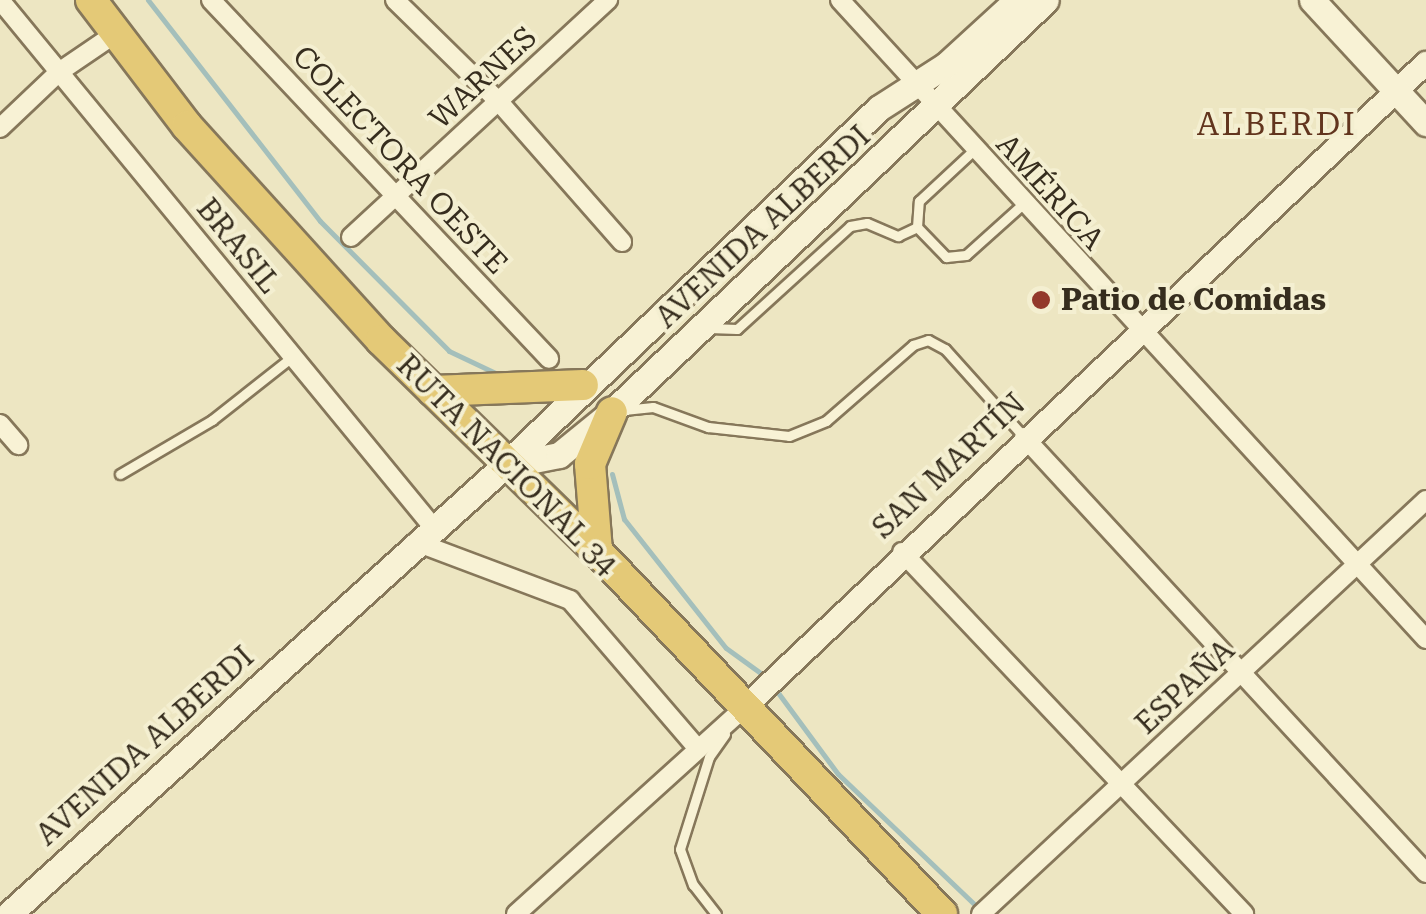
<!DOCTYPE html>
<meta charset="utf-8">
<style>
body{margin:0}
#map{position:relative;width:1426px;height:914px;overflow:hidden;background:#ede6c2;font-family:"Roboto Serif",serif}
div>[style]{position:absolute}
.stream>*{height:5px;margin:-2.5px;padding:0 2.5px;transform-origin:2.5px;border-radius:2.5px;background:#a4bfbb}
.roads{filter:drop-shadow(2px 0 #86775a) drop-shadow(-2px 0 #86775a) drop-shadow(0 2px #86775a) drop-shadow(0 -2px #86775a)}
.service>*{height:9px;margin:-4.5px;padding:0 4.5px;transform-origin:4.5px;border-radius:4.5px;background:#f8f2d5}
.minor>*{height:18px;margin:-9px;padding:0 9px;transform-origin:9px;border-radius:9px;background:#f8f2d5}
.tertiary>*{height:22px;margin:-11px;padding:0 11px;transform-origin:11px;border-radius:11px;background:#f8f2d5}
.secondary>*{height:25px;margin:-12.5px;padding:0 12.5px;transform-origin:12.5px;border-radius:12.5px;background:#f8f2d5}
.trunk>*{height:30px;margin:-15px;padding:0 15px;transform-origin:15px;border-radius:15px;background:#e4c977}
.dots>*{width:28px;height:28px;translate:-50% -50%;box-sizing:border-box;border:5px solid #f4efd1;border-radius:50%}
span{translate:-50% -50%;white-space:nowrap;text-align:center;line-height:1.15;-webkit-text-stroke:8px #f4efd1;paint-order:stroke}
.street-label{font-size:30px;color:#362d1e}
.poi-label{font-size:30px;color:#362d1e;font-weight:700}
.left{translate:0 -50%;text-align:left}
.neighbourhood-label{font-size:32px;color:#62351e;letter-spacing:2.5px}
</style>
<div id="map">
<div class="stream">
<i style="left:148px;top:0;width:280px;rotate:52.1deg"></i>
<i style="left:320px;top:221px;width:183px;rotate:45.2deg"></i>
<i style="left:449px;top:351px;width:59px;rotate:25.3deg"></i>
<i style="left:612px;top:474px;width:47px;rotate:75.1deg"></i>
<i style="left:624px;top:519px;width:164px;rotate:51.7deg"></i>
<i style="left:726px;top:648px;width:49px;rotate:35.9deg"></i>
<i style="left:776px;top:690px;width:104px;rotate:53.6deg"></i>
<i style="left:838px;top:774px;width:194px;rotate:43.7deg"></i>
</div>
<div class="roads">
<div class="service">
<i style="left:917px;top:227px;width:26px;rotate:-86deg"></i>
<i style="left:919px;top:201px;width:76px;rotate:-42.9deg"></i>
<i style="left:709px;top:328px;width:28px;rotate:2deg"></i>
<i style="left:737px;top:329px;width:153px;rotate:-42.3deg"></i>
<i style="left:850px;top:226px;width:17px;rotate:-10deg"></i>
<i style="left:867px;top:223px;width:34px;rotate:23deg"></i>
<i style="left:898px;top:236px;width:21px;rotate:-25deg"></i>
<i style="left:917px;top:227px;width:42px;rotate:46deg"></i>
<i style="left:946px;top:257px;width:20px;rotate:-6deg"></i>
<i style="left:966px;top:255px;width:78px;rotate:-41.9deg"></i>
<i style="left:624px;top:410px;width:29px;rotate:-6deg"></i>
<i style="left:653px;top:407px;width:59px;rotate:20deg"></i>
<i style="left:708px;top:427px;width:81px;rotate:6.3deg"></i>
<i style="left:789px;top:436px;width:40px;rotate:-22deg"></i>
<i style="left:826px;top:421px;width:116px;rotate:-41.1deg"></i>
<i style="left:913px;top:345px;width:16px;rotate:-18deg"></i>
<i style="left:928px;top:340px;width:19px;rotate:28deg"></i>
<i style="left:945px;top:349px;width:118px;rotate:48.1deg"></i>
<i style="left:120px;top:474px;width:107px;rotate:-30.4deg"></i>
<i style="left:212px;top:420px;width:103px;rotate:-38.3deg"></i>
<i style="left:716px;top:914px;width:37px;rotate:-128deg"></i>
<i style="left:693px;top:885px;width:38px;rotate:-110deg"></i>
<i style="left:680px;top:849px;width:96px;rotate:-72.5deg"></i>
<i style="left:709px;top:757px;width:28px;rotate:-55deg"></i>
</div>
<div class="minor">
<i style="left:0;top:0;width:682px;rotate:50.59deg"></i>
<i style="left:211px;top:0;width:493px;rotate:46.7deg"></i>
<i style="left:395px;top:0;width:147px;rotate:44.4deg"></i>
<i style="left:500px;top:103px;width:185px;rotate:48.7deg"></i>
<i style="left:840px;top:0;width:867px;rotate:47.48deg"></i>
<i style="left:0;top:128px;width:81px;rotate:-43.5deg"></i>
<i style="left:59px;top:72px;width:68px;rotate:-34.2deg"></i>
<i style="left:351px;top:237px;width:350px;rotate:-42.7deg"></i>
<i style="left:0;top:424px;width:28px;rotate:49deg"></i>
<i style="left:1024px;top:437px;width:593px;rotate:47.32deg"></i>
<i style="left:416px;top:542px;width:165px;rotate:20.6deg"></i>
<i style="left:570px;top:600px;width:196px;rotate:49.3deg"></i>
<i style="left:902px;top:552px;width:498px;rotate:46.6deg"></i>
<i style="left:516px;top:914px;width:307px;rotate:-42.1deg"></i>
<i style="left:981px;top:914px;width:608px;rotate:-42.93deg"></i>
</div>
<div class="tertiary">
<i style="left:744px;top:708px;width:939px;rotate:-43.4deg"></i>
</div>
<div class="secondary">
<i style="left:1312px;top:0;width:168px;rotate:47.2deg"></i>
<i style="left:504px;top:466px;width:56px;rotate:-11.3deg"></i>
<i style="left:559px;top:455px;width:68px;rotate:-39.1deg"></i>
<i style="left:612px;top:412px;width:598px;rotate:-43.51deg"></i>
<i style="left:9px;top:914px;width:668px;rotate:-42.15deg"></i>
<i style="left:504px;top:466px;width:518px;rotate:-43.67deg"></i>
<i style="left:879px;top:108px;width:80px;rotate:-32.7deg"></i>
<i style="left:946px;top:65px;width:96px;rotate:-42.5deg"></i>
</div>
<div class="trunk">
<i style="left:91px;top:0;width:158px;rotate:52.7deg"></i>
<i style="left:187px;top:126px;width:289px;rotate:47.8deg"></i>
<i style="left:381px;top:340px;width:302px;rotate:44.3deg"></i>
<i style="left:597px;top:551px;width:501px;rotate:46.46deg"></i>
<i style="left:433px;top:391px;width:150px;rotate:-2.3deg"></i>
<i style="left:597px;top:551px;width:87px;rotate:-94.6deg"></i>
<i style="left:590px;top:464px;width:56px;rotate:-67.1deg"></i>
</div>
</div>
<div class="dots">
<i style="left:1041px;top:300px;background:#93392b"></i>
</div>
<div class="street-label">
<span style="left:483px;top:78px;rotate:-43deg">WARNES</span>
<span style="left:400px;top:160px;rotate:47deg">COLECTORA OESTE</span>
<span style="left:1050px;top:192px;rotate:48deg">AMÉRICA</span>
<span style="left:763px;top:227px;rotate:-43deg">AVENIDA ALBERDI</span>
<span style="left:238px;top:246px;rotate:51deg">BRASIL</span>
<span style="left:507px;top:465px;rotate:45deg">RUTA NACIONAL 34</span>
<span style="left:949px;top:466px;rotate:-43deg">SAN MARTÍN</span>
<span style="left:1185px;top:687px;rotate:-43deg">ESPAÑA</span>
<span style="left:145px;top:746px;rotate:-42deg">AVENIDA ALBERDI</span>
</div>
<div class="poi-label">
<span class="left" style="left:1061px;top:300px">Patio de Comidas</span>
</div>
<div class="neighbourhood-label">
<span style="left:1277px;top:124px">ALBERDI</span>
</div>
</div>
